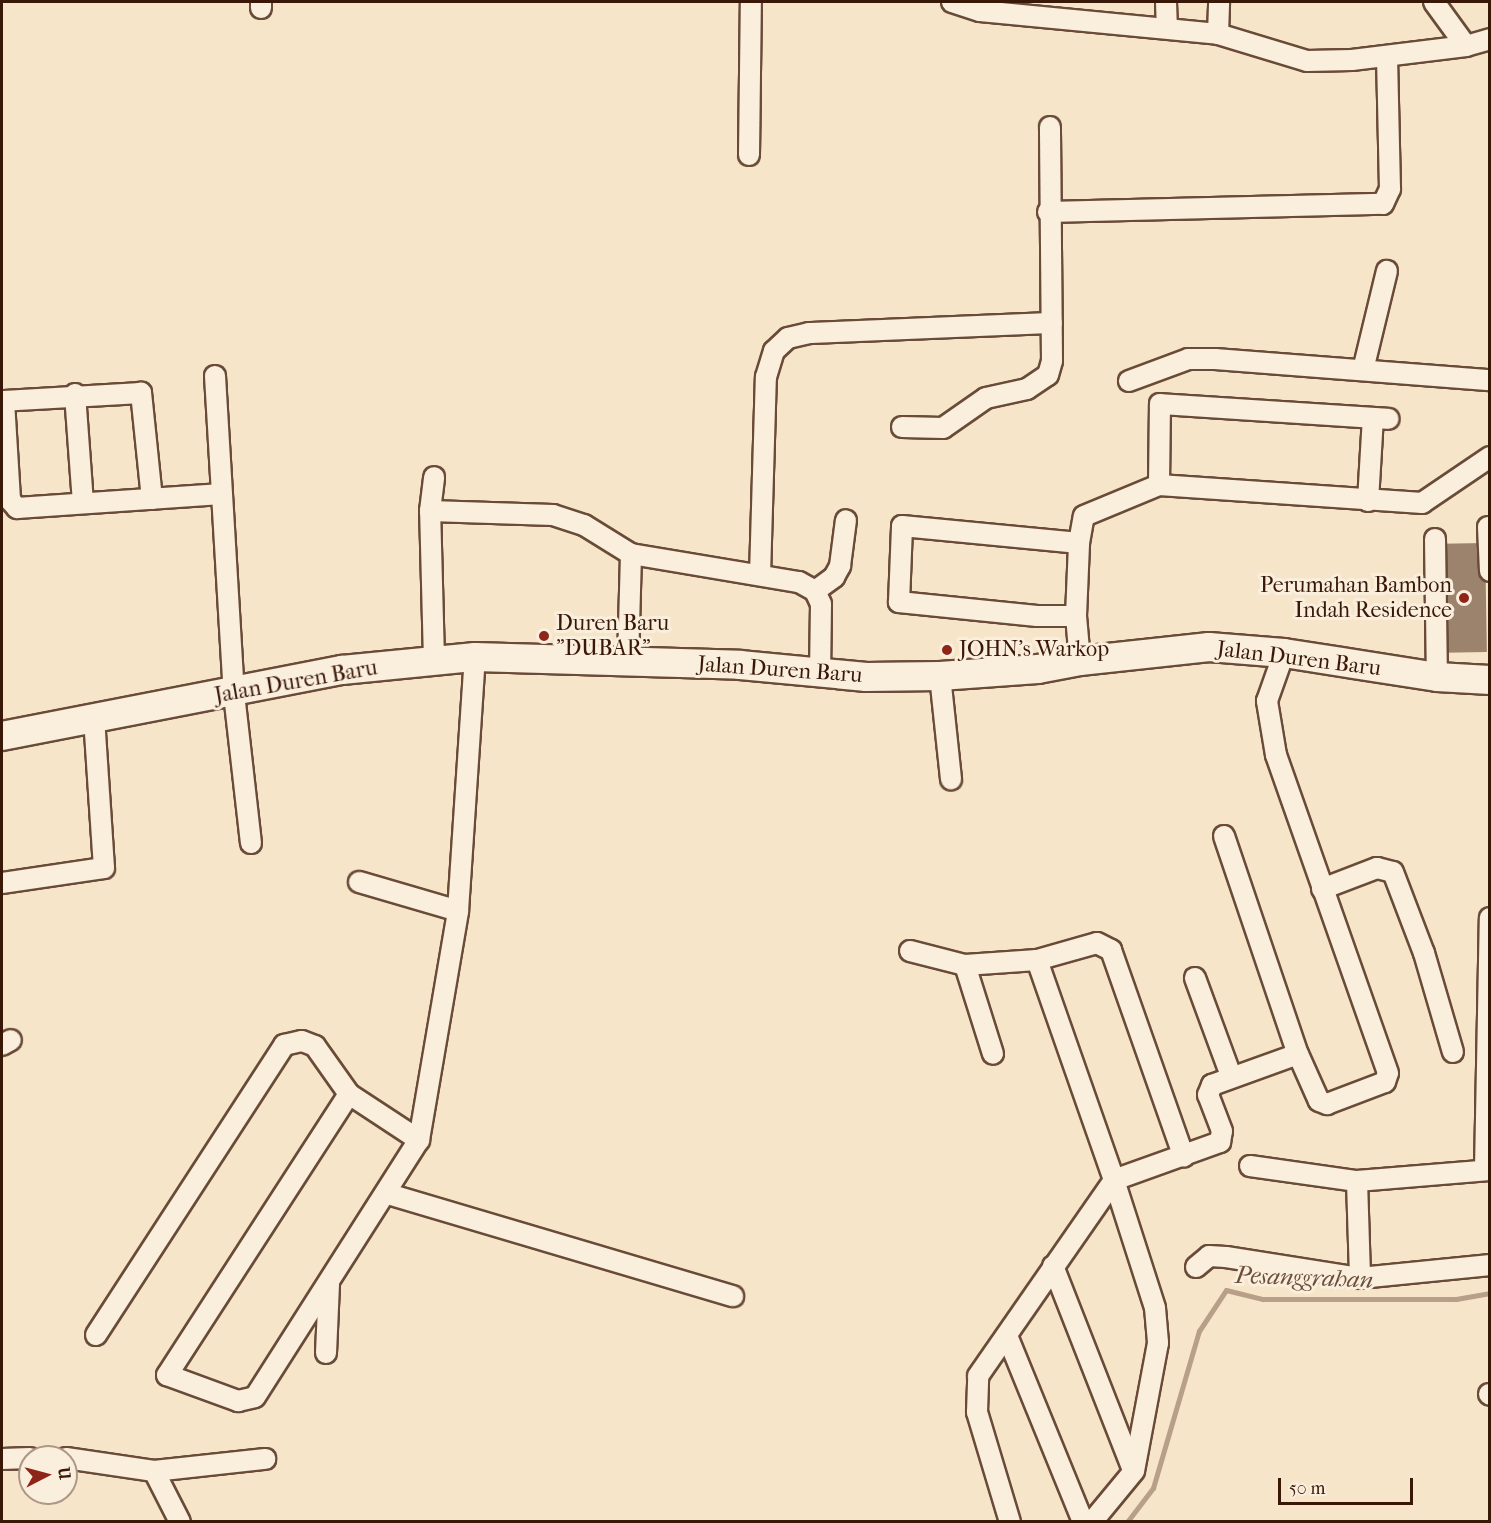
<!DOCTYPE html>
<style>
body{margin:0}
#map{position:relative;width:1491px;height:1523px;overflow:hidden;background:#f7e5ca;font-family:"IM FELL French Canon",serif}
div>[style]{position:absolute}
.stream>*{height:5px;margin:-2.5px;padding:0 2.5px;transform-origin:2.5px;border-radius:2.5px;background:#b79f88}
.building>*{inset:0;background:#9c836d;transform-origin:0 0}
.roads{filter:drop-shadow(2px 0 #694b38) drop-shadow(-2px 0 #694b38) drop-shadow(0 2px #694b38) drop-shadow(0 -2px #694b38)}
.street>*{height:20px;margin:-10px;padding:0 10px;transform-origin:10px;border-radius:10px;background:#faeedd}
.secondary>*{height:28px;margin:-14px;padding:0 14px;transform-origin:14px;border-radius:14px;background:#faeedd}
.dots>*{width:16px;height:16px;translate:-50% -50%;box-sizing:border-box;border:3px solid #faeedd;border-radius:50%}
span{translate:-50% -50%;white-space:nowrap;text-align:center;line-height:1.15;-webkit-text-stroke:6px #faeedd;paint-order:stroke}
.poi-label{font-size:22px;color:#3a1808}
.right{translate:-100% -50%;text-align:right}
.left{translate:0 -50%;text-align:left}
.street-label{font-size:22px;color:#3a1808}
.water-label{font-size:24px;color:#6c4e3b;font-style:italic}
.frame{position:absolute;inset:0;border:3px solid #3a1808;pointer-events:none}
.north{position:absolute;left:18px;top:1445px;width:60px;height:60px;box-sizing:border-box;background:#faeedd;border:2px solid #ad9888;border-radius:50%;rotate:84deg;font-size:16px;font-weight:700;line-height:24px;text-align:center;color:#3a1808}
.north::after{content:'';display:block;margin:auto;width:21px;height:27px;background:#8f2418;clip-path:polygon(50% 0,100% 100%,50% 72%,0 100%)}
.scale{position:absolute;left:1278px;top:1478px;width:135px;height:27px;box-sizing:border-box;border:3px solid #3a1808;border-top:0;padding-left:8px;font-size:18px;line-height:21px;white-space:nowrap;color:#3a1808;-webkit-text-stroke:4px #faeedd;paint-order:stroke}
</style>
<div id="map">
<div class="stream">
<i style="left:1127px;top:1522px;width:43px;rotate:-52.6deg"></i>
<i style="left:1153px;top:1488px;width:164px;rotate:-73.7deg"></i>
<i style="left:1199px;top:1331px;width:49px;rotate:-56.6deg"></i>
<i style="left:1226px;top:1290px;width:38px;rotate:14deg"></i>
<i style="left:1263px;top:1299px;width:193px"></i>
<i style="left:1456px;top:1299px;width:35px;rotate:-10deg"></i>
</div>
<div class="building">
<i style="left:1485px;top:543px;width:109px;height:43px;rotate:89deg"></i>
</div>
<div class="roads">
<div class="street">
<i style="left:952px;top:2px;width:29px;rotate:18deg"></i>
<i style="left:980px;top:11px;width:239px;rotate:5.5deg"></i>
<i style="left:1218px;top:34px;width:93px;rotate:16.9deg"></i>
<i style="left:1307px;top:61px;width:45px;rotate:-1.3deg"></i>
<i style="left:1352px;top:60px;width:115px;rotate:-7deg"></i>
<i style="left:1166px;top:2px;width:26px;rotate:88deg"></i>
<i style="left:1434px;top:2px;width:54px;rotate:54deg"></i>
<i style="left:1466px;top:46px;width:25px;rotate:-16deg"></i>
<i style="left:261px;top:8px;width:6px;rotate:-90deg"></i>
<i style="left:1218px;top:34px;width:32px;rotate:-88deg"></i>
<i style="left:749px;top:155px;width:153px;rotate:-89.3deg"></i>
<i style="left:1048px;top:212px;width:335px;rotate:-1.4deg"></i>
<i style="left:1383px;top:204px;width:17px;rotate:-65deg"></i>
<i style="left:1390px;top:189px;width:132px;rotate:-91.3deg"></i>
<i style="left:1363px;top:370px;width:102px;rotate:-76.4deg"></i>
<i style="left:215px;top:376px;width:319px;rotate:86.6deg"></i>
<i style="left:234px;top:694px;width:150px;rotate:83.5deg"></i>
<i style="left:1129px;top:381px;width:63px;rotate:-20.4deg"></i>
<i style="left:1188px;top:359px;width:27px"></i>
<i style="left:1215px;top:359px;width:276px;rotate:4.4deg"></i>
<i style="left:75px;top:394px;width:109px;rotate:85.8deg"></i>
<i style="left:902px;top:427px;width:41px;rotate:1.4deg"></i>
<i style="left:943px;top:428px;width:52px;rotate:-34.9deg"></i>
<i style="left:986px;top:398px;width:42px;rotate:-12.4deg"></i>
<i style="left:1027px;top:389px;width:25px;rotate:-34deg"></i>
<i style="left:1048px;top:375px;width:15px;rotate:-74deg"></i>
<i style="left:1052px;top:361px;width:234px;rotate:-90.5deg"></i>
<i style="left:1159px;top:485px;width:264px;rotate:3.9deg"></i>
<i style="left:1422px;top:503px;width:82px;rotate:-34.1deg"></i>
<i style="left:152px;top:499px;width:107px;rotate:-95.9deg"></i>
<i style="left:141px;top:393px;width:137px;rotate:176.7deg"></i>
<i style="left:4px;top:401px;width:99px;rotate:86.5deg"></i>
<i style="left:10px;top:500px;width:11px;rotate:49deg"></i>
<i style="left:17px;top:508px;width:205px;rotate:-3.9deg"></i>
<i style="left:1368px;top:501px;width:83px;rotate:-86.6deg"></i>
<i style="left:430px;top:511px;width:123px;rotate:1.9deg"></i>
<i style="left:553px;top:515px;width:33px;rotate:18deg"></i>
<i style="left:584px;top:525px;width:55px;rotate:31.7deg"></i>
<i style="left:631px;top:554px;width:170px;rotate:9.5deg"></i>
<i style="left:799px;top:582px;width:18px;rotate:29deg"></i>
<i style="left:815px;top:591px;width:14px;rotate:65deg"></i>
<i style="left:821px;top:604px;width:69px;rotate:90.8deg"></i>
<i style="left:1488px;top:527px;width:44px;rotate:87.4deg"></i>
<i style="left:1435px;top:539px;width:138px;rotate:89.2deg"></i>
<i style="left:760px;top:575px;width:198px;rotate:-88.3deg"></i>
<i style="left:766px;top:377px;width:27px;rotate:-73deg"></i>
<i style="left:774px;top:351px;width:19px;rotate:-43deg"></i>
<i style="left:788px;top:338px;width:22px;rotate:-13deg"></i>
<i style="left:809px;top:333px;width:243px;rotate:-2.4deg"></i>
<i style="left:815px;top:591px;width:24px;rotate:-36deg"></i>
<i style="left:834px;top:577px;width:13px;rotate:-61deg"></i>
<i style="left:840px;top:566px;width:46px;rotate:-82.6deg"></i>
<i style="left:1076px;top:616px;width:39px;rotate:180deg"></i>
<i style="left:1037px;top:616px;width:139px;rotate:-174.2deg"></i>
<i style="left:899px;top:602px;width:76px;rotate:-87.7deg"></i>
<i style="left:902px;top:526px;width:178px;rotate:5.5deg"></i>
<i style="left:434px;top:660px;width:149px;rotate:-91.5deg"></i>
<i style="left:430px;top:511px;width:34px;rotate:-83deg"></i>
<i style="left:1080px;top:661px;width:45px;rotate:-95.1deg"></i>
<i style="left:1076px;top:616px;width:73px;rotate:-87.6deg"></i>
<i style="left:1079px;top:543px;width:27px;rotate:-80deg"></i>
<i style="left:1084px;top:516px;width:81px;rotate:-22.5deg"></i>
<i style="left:1159px;top:485px;width:81px;rotate:-89.3deg"></i>
<i style="left:1160px;top:404px;width:229px;rotate:3.7deg"></i>
<i style="left:628px;top:662px;width:108px;rotate:-88.4deg"></i>
<i style="left:940px;top:676px;width:104px;rotate:83.9deg"></i>
<i style="left:1224px;top:836px;width:230px;rotate:71.3deg"></i>
<i style="left:1298px;top:1054px;width:51px;rotate:65.9deg"></i>
<i style="left:1319px;top:1101px;width:9px;rotate:21deg"></i>
<i style="left:1327px;top:1104px;width:62px;rotate:-20.8deg"></i>
<i style="left:1385px;top:1082px;width:9px;rotate:-72deg"></i>
<i style="left:1388px;top:1073px;width:337px;rotate:-109.4deg"></i>
<i style="left:1276px;top:755px;width:55px;rotate:-99.5deg"></i>
<i style="left:1267px;top:701px;width:51px;rotate:-70.5deg"></i>
<i style="left:359px;top:882px;width:103px;rotate:16.3deg"></i>
<i style="left:2px;top:883px;width:103px;rotate:-8.4deg"></i>
<i style="left:104px;top:868px;width:151px;rotate:-93.8deg"></i>
<i style="left:1322px;top:889px;width:59px;rotate:-20.9deg"></i>
<i style="left:1377px;top:868px;width:16px;rotate:14deg"></i>
<i style="left:1393px;top:872px;width:87px;rotate:69.1deg"></i>
<i style="left:1424px;top:953px;width:103px;rotate:73.7deg"></i>
<i style="left:910px;top:951px;width:57px;rotate:14.3deg"></i>
<i style="left:965px;top:965px;width:72px;rotate:-4deg"></i>
<i style="left:1037px;top:960px;width:233px;rotate:70.7deg"></i>
<i style="left:1114px;top:1180px;width:134px;rotate:72.2deg"></i>
<i style="left:1155px;top:1308px;width:35px;rotate:85deg"></i>
<i style="left:1158px;top:1343px;width:130px;rotate:100.6deg"></i>
<i style="left:1134px;top:1471px;width:66px;rotate:129.5deg"></i>
<i style="left:1037px;top:960px;width:62px;rotate:-15.8deg"></i>
<i style="left:1097px;top:943px;width:16px;rotate:27deg"></i>
<i style="left:1111px;top:950px;width:219px;rotate:70.6deg"></i>
<i style="left:965px;top:965px;width:93px;rotate:72.5deg"></i>
<i style="left:1195px;top:978px;width:104px;rotate:69.8deg"></i>
<i style="left:2px;top:1045px;width:10px;rotate:-29deg"></i>
<i style="left:349px;top:1094px;width:335px;rotate:122.9deg"></i>
<i style="left:167px;top:1375px;width:76px;rotate:20.1deg"></i>
<i style="left:238px;top:1401px;width:17px;rotate:-13deg"></i>
<i style="left:255px;top:1397px;width:305px;rotate:-57.5deg"></i>
<i style="left:419px;top:1140px;width:232px;rotate:-80.3deg"></i>
<i style="left:458px;top:911px;width:255px;rotate:-86.2deg"></i>
<i style="left:1250px;top:1166px;width:108px;rotate:8deg"></i>
<i style="left:1357px;top:1181px;width:133px;rotate:-4.7deg"></i>
<i style="left:1485px;top:1170px;width:252px;rotate:-88.9deg"></i>
<i style="left:1357px;top:1181px;width:97px;rotate:88.2deg"></i>
<i style="left:388px;top:1194px;width:360px;rotate:16.5deg"></i>
<i style="left:1053px;top:1266px;width:219px;rotate:68.6deg"></i>
<i style="left:1196px;top:1267px;width:17px;rotate:-40deg"></i>
<i style="left:1209px;top:1256px;width:17px;rotate:3deg"></i>
<i style="left:1226px;top:1257px;width:136px;rotate:8.9deg"></i>
<i style="left:1360px;top:1278px;width:131px;rotate:-5.7deg"></i>
<i style="left:96px;top:1335px;width:346px;rotate:-57deg"></i>
<i style="left:284px;top:1045px;width:18px;rotate:-13deg"></i>
<i style="left:302px;top:1041px;width:14px;rotate:21deg"></i>
<i style="left:315px;top:1046px;width:59px;rotate:54.7deg"></i>
<i style="left:349px;top:1094px;width:84px;rotate:33.3deg"></i>
<i style="left:1008px;top:1338px;width:199px;rotate:67.8deg"></i>
<i style="left:326px;top:1353px;width:69px;rotate:-87.5deg"></i>
<i style="left:1489px;top:1394px;width:1px;rotate:45deg"></i>
<i style="left:66px;top:1458px;width:89px;rotate:8.4deg"></i>
<i style="left:154px;top:1471px;width:57px;rotate:63deg"></i>
<i style="left:2px;top:1459px;width:28px;rotate:-2deg"></i>
<i style="left:154px;top:1471px;width:112px;rotate:-6.2deg"></i>
<i style="left:1010px;top:1522px;width:115px;rotate:-106.7deg"></i>
<i style="left:977px;top:1412px;width:36px;rotate:-88deg"></i>
<i style="left:978px;top:1376px;width:239px;rotate:-55.2deg"></i>
<i style="left:1114px;top:1180px;width:113px;rotate:-19.7deg"></i>
<i style="left:1220px;top:1142px;width:11px;rotate:-80deg"></i>
<i style="left:1222px;top:1131px;width:39px;rotate:-111deg"></i>
<i style="left:1208px;top:1095px;width:11px;rotate:-68deg"></i>
<i style="left:1212px;top:1085px;width:91px;rotate:-19.8deg"></i>
</div>
<div class="secondary">
<i style="left:2px;top:736px;width:346px;rotate:-11deg"></i>
<i style="left:342px;top:670px;width:134px;rotate:-5.6deg"></i>
<i style="left:475px;top:657px;width:265px;rotate:1.7deg"></i>
<i style="left:740px;top:665px;width:127px;rotate:5.4deg"></i>
<i style="left:866px;top:677px;width:74px;rotate:-0.8deg"></i>
<i style="left:940px;top:676px;width:98px;rotate:-4.1deg"></i>
<i style="left:1038px;top:669px;width:43px;rotate:-10.8deg"></i>
<i style="left:1080px;top:661px;width:130px;rotate:-6.2deg"></i>
<i style="left:1209px;top:647px;width:75px;rotate:4.6deg"></i>
<i style="left:1284px;top:653px;width:155px;rotate:8.9deg"></i>
<i style="left:1437px;top:677px;width:53px;rotate:3.2deg"></i>
</div>
</div>
<div class="dots">
<i style="left:1464px;top:598px;background:#8f2418"></i>
<i style="left:544px;top:636px;background:#8f2418"></i>
<i style="left:947px;top:650px;background:#8f2418"></i>
</div>
<div class="poi-label">
<span class="right" style="left:1452px;top:598px">Perumahan Bambon<br>Indah Residence</span>
<span class="left" style="left:556px;top:636px">Duren Baru<br>"DUBAR"</span>
<span class="left" style="left:959px;top:650px">JOHN's Warkop</span>
</div>
<div class="street-label">
<span style="left:1299px;top:659px;rotate:7deg">Jalan Duren Baru</span>
<span style="left:780px;top:670px;rotate:4deg">Jalan Duren Baru</span>
<span style="left:296px;top:682px;rotate:-10deg">Jalan Duren Baru</span>
</div>
<div class="water-label">
<span style="left:1304px;top:1278px;rotate:2deg">Pesanggrahan</span>
</div>
<div class="frame"></div>
<div class="north">U</div>
<div class="scale">50 m</div>
</div>
